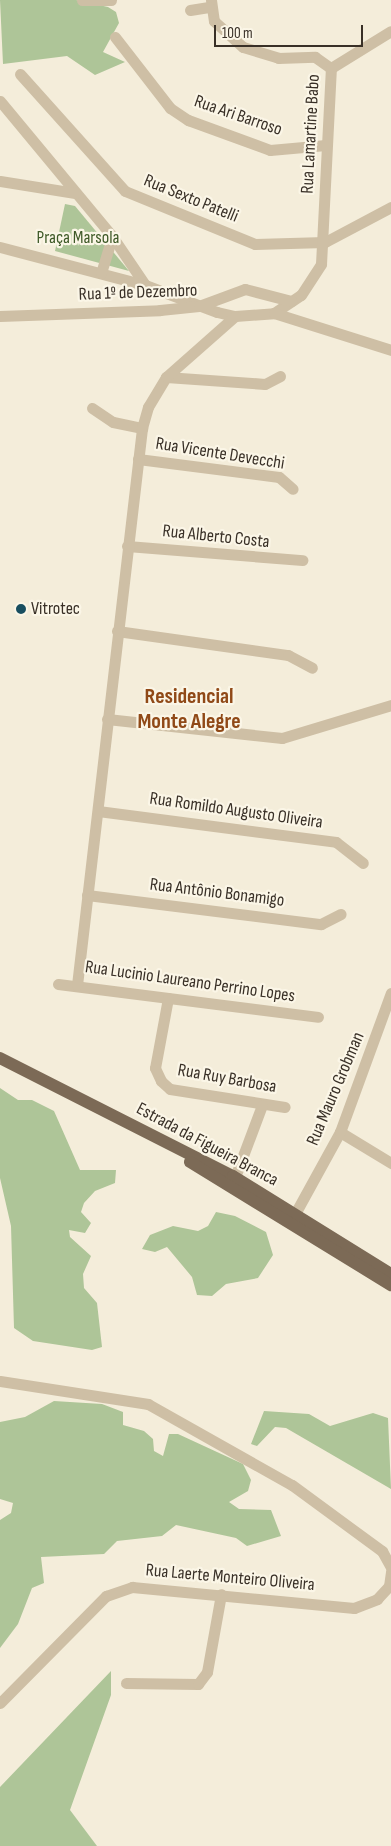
<!DOCTYPE html>
<meta charset="utf-8">
<style>
body{margin:0}
#map{position:relative;width:391px;height:1846px;overflow:hidden;background:#f4edda;font-family:"Sofia Sans Condensed",sans-serif}
div>[style]{position:absolute}
.green>*{inset:0;background:#aec598}
.minor>*{height:11px;margin:-5.5px;padding:0 5.5px;transform-origin:5.5px;border-radius:5.5px;background:#cebfa5}
.major>*{height:12px;margin:-6px;padding:0 6px;transform-origin:6px;border-radius:6px;background:#7c6a56}
.dots>*{width:14px;height:14px;translate:-50% -50%;box-sizing:border-box;border:2px solid #fbf6e7;border-radius:50%}
span{translate:-50% -50%;white-space:nowrap;text-align:center;line-height:1.15;-webkit-text-stroke:4.5px #fbf6e7;paint-order:stroke}
.street-label{font-size:18px;color:#393027}
.park-label{font-size:18px;color:#3f5a28}
.poi-label{font-size:18px;color:#393027}
.left{translate:0 -50%;text-align:left}
.district-label{font-size:22px;color:#904917;font-weight:700}
.scale{position:absolute;left:214px;top:25px;width:149px;height:22px;box-sizing:border-box;border:2px solid #393027;border-top:0;padding-left:6px;font-size:15px;line-height:18px;white-space:nowrap;color:#393027;-webkit-text-stroke:4px #fbf6e7;paint-order:stroke}
</style>
<div id="map">
<div class="green">
<i style="clip-path:polygon(0 0,76px 0,108px 7px,116px 12px,119px 23px,103px 52px,125px 62px,95px 75px,67px 56px,3px 64px)"></i>
<i style="clip-path:polygon(65px 204px,75px 206px,129px 271px,55px 251px)"></i>
<i style="clip-path:polygon(0 1088px,18px 1100px,32px 1100px,54px 1111px,80px 1170px,116px 1170px,115px 1183px,95px 1191px,84px 1203px,81px 1212px,91px 1223px,85px 1233px,69px 1230px,70px 1237px,91px 1256px,83px 1274px,84px 1288px,97px 1303px,102px 1347px,92px 1350px,33px 1341px,14px 1328px,11px 1226px,0 1178px)"></i>
<i style="clip-path:polygon(216px 1212px,235px 1216px,266px 1232px,273px 1255px,258px 1278px,226px 1284px,212px 1296px,197px 1295px,192px 1277px,167px 1247px,155px 1252px,142px 1249px,150px 1235px,173px 1226px,198px 1231px,208px 1226px)"></i>
<i style="clip-path:polygon(54px 1401px,102px 1404px,123px 1412px,123px 1425px,144px 1431px,153px 1439px,154px 1451px,163px 1456px,169px 1434px,178px 1434px,243px 1464px,251px 1480px,248px 1491px,229px 1502px,239px 1509px,271px 1510px,281px 1536px,247px 1546px,236px 1538px,176px 1525px,162px 1536px,117px 1541px,104px 1554px,41px 1557px,44px 1583px,32px 1588px,18px 1624px,0 1648px,0 1520px,11px 1513px,13px 1503px,0 1499px,0 1422px,25px 1417px)"></i>
<i style="clip-path:polygon(264px 1411px,309px 1414px,330px 1426px,373px 1413px,388px 1418px,391px 1489px,286px 1428px,275px 1427px,257px 1446px,251px 1444px)"></i>
<i style="clip-path:polygon(111px 1671px,111px 1695px,70px 1810px,97px 1846px,0 1846px,0 1787px)"></i>
</div>
<div class="minor">
<i style="left:82px;top:0;width:29px"></i>
<i style="left:211px;top:0;width:21px;rotate:82deg"></i>
<i style="left:214px;top:21px;width:39px;rotate:42deg"></i>
<i style="left:243px;top:47px;width:37px;rotate:17deg"></i>
<i style="left:278px;top:58px;width:37px;rotate:-2deg"></i>
<i style="left:315px;top:57px;width:19px;rotate:35deg"></i>
<i style="left:190px;top:10px;width:19px;rotate:-9deg"></i>
<i style="left:115px;top:37px;width:90px;rotate:52.2deg"></i>
<i style="left:170px;top:108px;width:22px;rotate:34deg"></i>
<i style="left:188px;top:120px;width:87px;rotate:20.1deg"></i>
<i style="left:270px;top:150px;width:56px;rotate:-5.1deg"></i>
<i style="left:331px;top:68px;width:70px;rotate:-31.7deg"></i>
<i style="left:20px;top:74px;width:157px;rotate:48.1deg"></i>
<i style="left:125px;top:191px;width:140px;rotate:22.2deg"></i>
<i style="left:255px;top:244px;width:70px;rotate:-1.6deg"></i>
<i style="left:325px;top:242px;width:75px;rotate:-27.9deg"></i>
<i style="left:0;top:101px;width:175px;rotate:50.3deg"></i>
<i style="left:112px;top:236px;width:59px;rotate:56deg"></i>
<i style="left:0;top:181px;width:76px;rotate:9.1deg"></i>
<i style="left:0;top:247px;width:150px;rotate:14.7deg"></i>
<i style="left:145px;top:285px;width:77px;rotate:20.6deg"></i>
<i style="left:217px;top:312px;width:18px;rotate:13deg"></i>
<i style="left:235px;top:316px;width:39px;rotate:-4deg"></i>
<i style="left:274px;top:313px;width:32px;rotate:-34deg"></i>
<i style="left:301px;top:295px;width:37px;rotate:-57deg"></i>
<i style="left:321px;top:264px;width:196px;rotate:-87.1deg"></i>
<i style="left:101px;top:273px;width:39px;rotate:-73deg"></i>
<i style="left:274px;top:313px;width:123px;rotate:17.5deg"></i>
<i style="left:0;top:316px;width:160px;rotate:-2.1deg"></i>
<i style="left:160px;top:310px;width:39px;rotate:-6deg"></i>
<i style="left:199px;top:306px;width:49px;rotate:-20.3deg"></i>
<i style="left:245px;top:289px;width:48px;rotate:14.6deg"></i>
<i style="left:166px;top:377px;width:99px;rotate:4deg"></i>
<i style="left:265px;top:384px;width:17px;rotate:-28deg"></i>
<i style="left:92px;top:408px;width:25px;rotate:34deg"></i>
<i style="left:113px;top:422px;width:30px;rotate:12deg"></i>
<i style="left:138px;top:459px;width:142px;rotate:7.3deg"></i>
<i style="left:279px;top:477px;width:18px;rotate:41deg"></i>
<i style="left:127px;top:546px;width:176px;rotate:4.6deg"></i>
<i style="left:117px;top:631px;width:173px;rotate:8deg"></i>
<i style="left:288px;top:655px;width:27px;rotate:28deg"></i>
<i style="left:107px;top:719px;width:176px;rotate:6.2deg"></i>
<i style="left:282px;top:738px;width:114px;rotate:-16.8deg"></i>
<i style="left:98px;top:811px;width:240px;rotate:7.4deg"></i>
<i style="left:336px;top:842px;width:34px;rotate:38deg"></i>
<i style="left:87px;top:895px;width:236px;rotate:7.1deg"></i>
<i style="left:321px;top:924px;width:22px;rotate:-27deg"></i>
<i style="left:58px;top:984px;width:262px;rotate:7.2deg"></i>
<i style="left:77px;top:985px;width:561px;rotate:-83.34deg"></i>
<i style="left:142px;top:428px;width:22px;rotate:-74deg"></i>
<i style="left:148px;top:407px;width:35px;rotate:-59deg"></i>
<i style="left:166px;top:377px;width:92px;rotate:-41.5deg"></i>
<i style="left:168px;top:998px;width:71px;rotate:100.5deg"></i>
<i style="left:155px;top:1068px;width:14px;rotate:65deg"></i>
<i style="left:161px;top:1081px;width:12px;rotate:42deg"></i>
<i style="left:170px;top:1089px;width:116px;rotate:8.9deg"></i>
<i style="left:340px;top:1132px;width:60px;rotate:31.3deg"></i>
<i style="left:232px;top:1185px;width:85px;rotate:-69.4deg"></i>
<i style="left:291px;top:1221px;width:102px;rotate:-61.2deg"></i>
<i style="left:340px;top:1132px;width:148px;rotate:-69.9deg"></i>
<i style="left:0;top:1381px;width:150px;rotate:8.8deg"></i>
<i style="left:148px;top:1404px;width:165px;rotate:29.4deg"></i>
<i style="left:292px;top:1485px;width:112px;rotate:36.3deg"></i>
<i style="left:382px;top:1551px;width:18px;rotate:61deg"></i>
<i style="left:126px;top:1683px;width:72px;rotate:0.8deg"></i>
<i style="left:198px;top:1684px;width:15px;rotate:-53deg"></i>
<i style="left:207px;top:1672px;width:79px;rotate:-79.8deg"></i>
<i style="left:0;top:1703px;width:151px;rotate:-45.3deg"></i>
<i style="left:106px;top:1596px;width:28px;rotate:-19deg"></i>
<i style="left:132px;top:1587px;width:223px;rotate:5.4deg"></i>
<i style="left:354px;top:1608px;width:25px;rotate:-21deg"></i>
<i style="left:377px;top:1599px;width:18px;rotate:-47deg"></i>
<i style="left:389px;top:1586px;width:15px;rotate:-82deg"></i>
</div>
<div class="major">
<i style="left:0;top:1058px;width:261px;rotate:26.9deg"></i>
<i style="left:233px;top:1176px;width:186px;rotate:31.8deg"></i>
<i style="left:190px;top:1162px;width:236px;rotate:31.5deg"></i>
</div>
<div class="dots">
<i style="left:21px;top:609px;background:#184e5f"></i>
</div>
<div class="street-label">
<span style="left:238px;top:116px;rotate:19deg">Rua Ari Barroso</span>
<span style="left:311px;top:134px;rotate:-87deg">Rua Lamartine Babo</span>
<span style="left:191px;top:199px;rotate:22deg">Rua Sexto Patelli</span>
<span style="left:138px;top:293px;rotate:-2deg">Rua 1º de Dezembro</span>
<span style="left:220px;top:454px;rotate:9deg">Rua Vicente Devecchi</span>
<span style="left:216px;top:537px;rotate:6deg">Rua Alberto Costa</span>
<span style="left:236px;top:811px;rotate:8deg">Rua Romildo Augusto Oliveira</span>
<span style="left:217px;top:893px;rotate:7deg">Rua Antônio Bonamigo</span>
<span style="left:190px;top:982px;rotate:8deg">Rua Lucinio Laureano Perrino Lopes</span>
<span style="left:227px;top:1079px;rotate:10deg">Rua Ruy Barbosa</span>
<span style="left:336px;top:1089px;rotate:-67deg">Rua Mauro Grobman</span>
<span style="left:207px;top:1145px;rotate:28deg">Estrada da Figueira Branca</span>
<span style="left:230px;top:1578px;rotate:5deg">Rua Laerte Monteiro Oliveira</span>
</div>
<div class="park-label">
<span style="left:78px;top:238px">Praça Marsola</span>
</div>
<div class="poi-label">
<span class="left" style="left:31px;top:609px">Vitrotec</span>
</div>
<div class="district-label">
<span style="left:189px;top:709px">Residencial<br>Monte Alegre</span>
</div>
<div class="scale">100 m</div>
</div>
